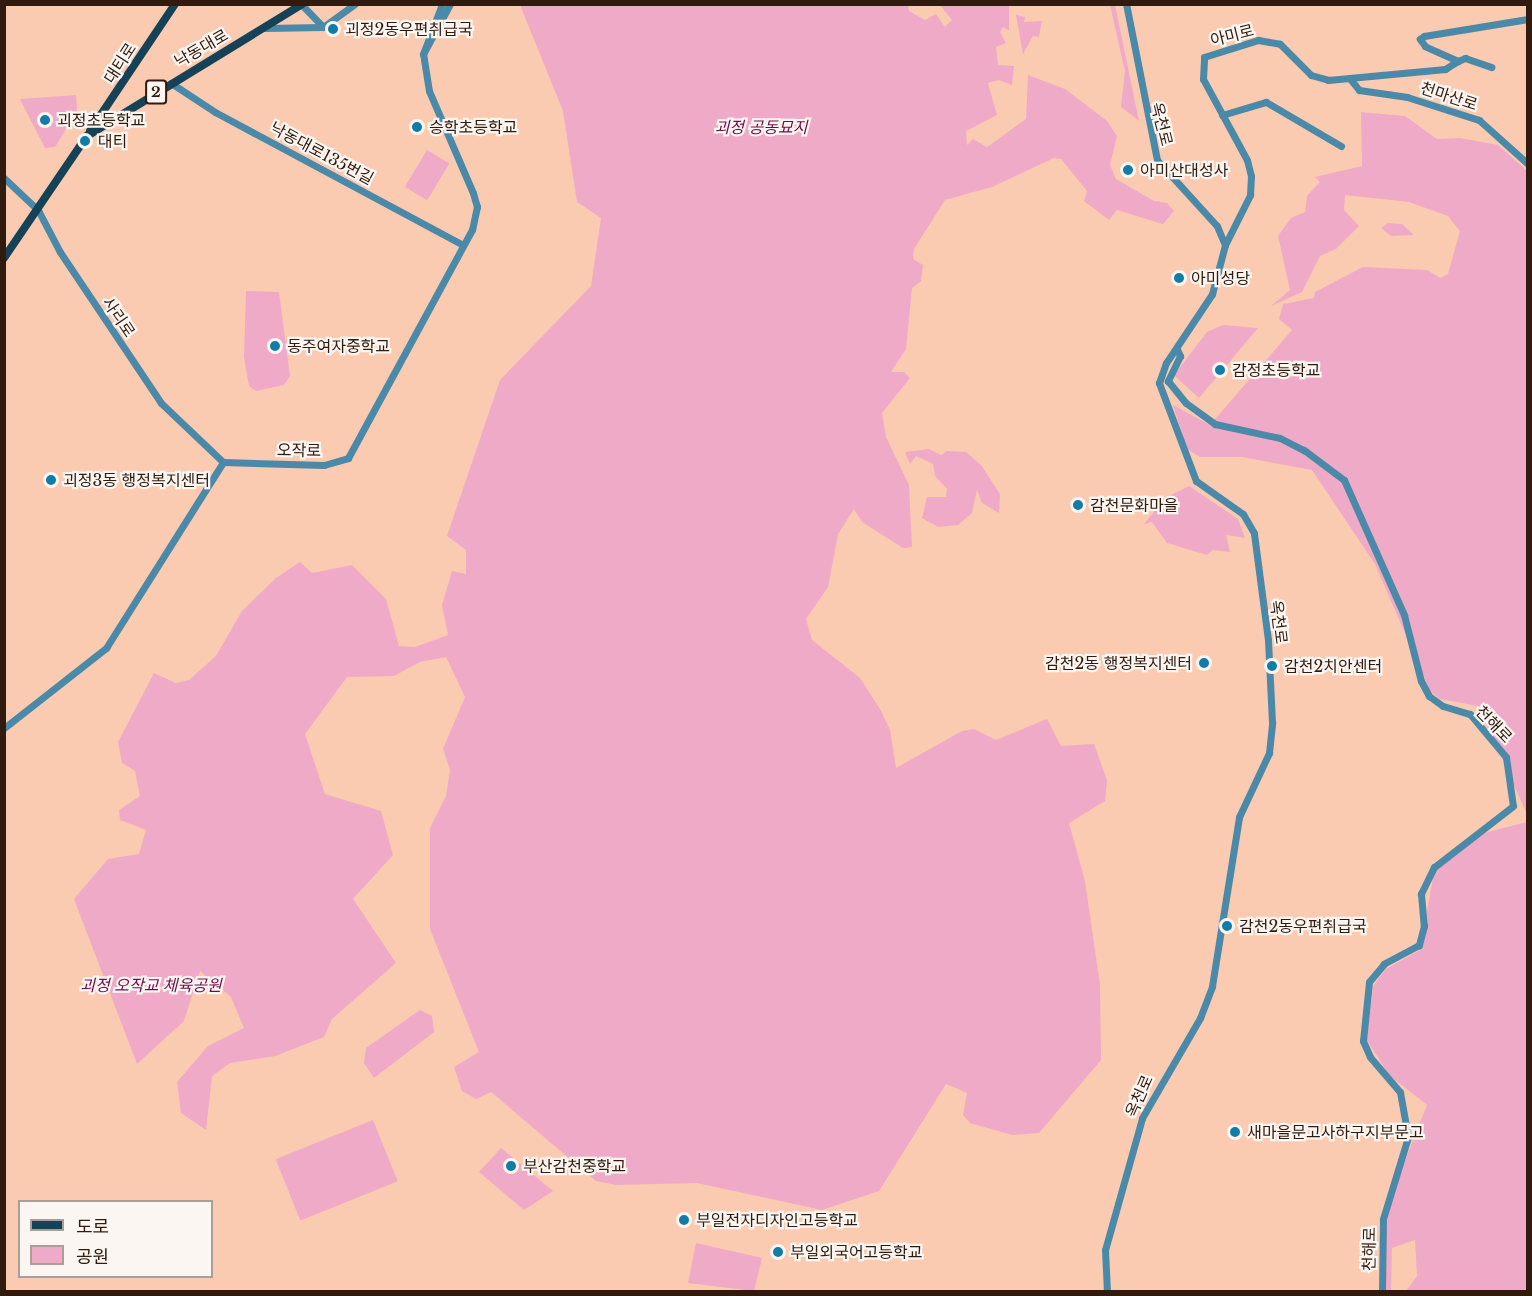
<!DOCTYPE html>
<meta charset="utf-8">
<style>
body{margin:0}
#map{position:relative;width:1532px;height:1296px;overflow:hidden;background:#facbb0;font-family:"Libre Baskerville","Noto Sans KR",serif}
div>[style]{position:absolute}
.green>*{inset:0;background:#efaac7;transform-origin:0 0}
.minor>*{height:7px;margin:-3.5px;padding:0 3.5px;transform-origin:3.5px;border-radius:3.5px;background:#4b89a8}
.major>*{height:8px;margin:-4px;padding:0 4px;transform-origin:4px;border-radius:4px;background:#154256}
.dots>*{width:16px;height:16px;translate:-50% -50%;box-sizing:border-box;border:3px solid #fcf6f2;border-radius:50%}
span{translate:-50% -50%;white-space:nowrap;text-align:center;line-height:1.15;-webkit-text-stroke:4.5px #fcf6f2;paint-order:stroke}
.shield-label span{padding:2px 4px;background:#fcf6f2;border:2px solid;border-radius:4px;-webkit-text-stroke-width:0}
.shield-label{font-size:15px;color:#301b0e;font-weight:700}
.poi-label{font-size:16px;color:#301b0e}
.left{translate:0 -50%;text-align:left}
.right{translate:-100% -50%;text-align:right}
.street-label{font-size:16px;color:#301b0e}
.park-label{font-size:16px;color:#740948;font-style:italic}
.frame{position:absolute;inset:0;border:6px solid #301b0e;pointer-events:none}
.legend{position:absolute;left:18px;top:1200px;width:195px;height:78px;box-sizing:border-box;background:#fcf6f2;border:2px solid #aa9e97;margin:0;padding:8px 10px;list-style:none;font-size:18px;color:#301b0e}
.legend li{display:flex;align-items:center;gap:12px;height:30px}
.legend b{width:30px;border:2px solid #aa9e97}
</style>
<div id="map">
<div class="green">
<i style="clip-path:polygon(520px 5px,908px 5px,909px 11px,925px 20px,936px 14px,945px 27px,952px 20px,940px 5px,1009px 5px,1009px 31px,1003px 27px,1000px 32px,1006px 43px,996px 47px,998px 65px,1014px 66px,1012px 85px,999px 80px,988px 83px,997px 115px,966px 131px,967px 145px,973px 139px,987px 147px,1026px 119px,1028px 75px,1065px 89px,1107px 121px,1117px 136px,1110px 165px,1116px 179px,1154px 201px,1167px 203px,1174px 211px,1163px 224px,1117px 210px,1109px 220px,1084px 201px,1087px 191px,1061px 159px,1054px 158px,992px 187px,945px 200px,914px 249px,913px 259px,923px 265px,921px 281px,912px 288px,906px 349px,891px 372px,904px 372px,910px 378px,882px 413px,886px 437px,909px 485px,912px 547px,903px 548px,862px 522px,854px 509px,838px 534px,828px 587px,806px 619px,812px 640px,860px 678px,880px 709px,890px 730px,896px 768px,962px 731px,974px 729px,996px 740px,1047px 719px,1061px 746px,1094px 744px,1107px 780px,1105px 801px,1069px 823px,1085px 881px,1100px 985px,1101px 1060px,1039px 1133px,1012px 1135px,970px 1123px,963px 1115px,967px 1093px,946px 1084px,879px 1191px,822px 1210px,697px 1183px,616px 1185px,596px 1181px,491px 1092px,476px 1099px,462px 1091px,454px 1067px,479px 1052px,430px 929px,430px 828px,446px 796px,450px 770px,443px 749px,465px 697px,446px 657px,420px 662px,394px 676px,347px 677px,305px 734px,325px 794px,381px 811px,393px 855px,353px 899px,396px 963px,332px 1019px,324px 1037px,275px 1056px,230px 1063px,212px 1076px,206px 1130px,181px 1113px,177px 1082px,208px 1046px,244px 1028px,231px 997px,200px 971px,184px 1021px,137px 1064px,74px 899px,108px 859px,139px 854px,146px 830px,120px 820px,119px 810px,140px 796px,135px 771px,122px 763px,118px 742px,154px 673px,176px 683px,189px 680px,216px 656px,242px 611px,276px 578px,300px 562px,312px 573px,352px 565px,386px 599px,399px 646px,415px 647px,448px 635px,442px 605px,452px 571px,466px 574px,466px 550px,447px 536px,500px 380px,591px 286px,601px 218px,577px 202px,563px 111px)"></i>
<i style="clip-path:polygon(1110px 5px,1115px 5px,1139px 121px,1121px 107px,1125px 71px)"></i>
<i style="clip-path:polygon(1016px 15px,1025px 17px,1024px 22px,1042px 21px,1039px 37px,1033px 36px,1023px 54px)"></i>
<i style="clip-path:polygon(76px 95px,77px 111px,55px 147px,45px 148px,20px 99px)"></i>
<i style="clip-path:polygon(1361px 112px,1405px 116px,1437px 139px,1460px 138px,1498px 145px,1527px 171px,1527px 814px,1478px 706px,1440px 699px,1430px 691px,1375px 564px,1312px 470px,1242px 457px,1200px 457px,1187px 449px,1173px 405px,1210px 425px,1292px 330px,1279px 319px,1283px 304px,1314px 298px,1315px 292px,1363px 267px,1427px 270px,1440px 278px,1448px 274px,1460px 231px,1448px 216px,1409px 202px,1345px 195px,1344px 210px,1359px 226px,1336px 249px,1320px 256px,1302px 292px,1271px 306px,1290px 290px,1278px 236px,1291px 218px,1305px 212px,1307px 196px,1320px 182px,1315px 177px,1362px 166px)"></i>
<i style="left:427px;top:150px;width:26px;height:43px;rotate:31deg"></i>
<i style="clip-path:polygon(1388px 223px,1402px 224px,1414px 235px,1391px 236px,1381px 228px)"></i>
<i style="clip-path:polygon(246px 291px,279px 292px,290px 376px,284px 385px,256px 391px,249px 386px,244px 357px)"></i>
<i style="clip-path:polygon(1223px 325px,1258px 328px,1199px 398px,1174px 375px,1207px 332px)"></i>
<i style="clip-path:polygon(929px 449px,941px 455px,947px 451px,966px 452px,981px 465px,1000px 494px,999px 513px,982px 503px,977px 490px,972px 513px,958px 525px,938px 527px,922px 518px,927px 497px,946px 497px,947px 489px,935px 476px,933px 464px,916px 456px,910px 464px,905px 452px)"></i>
<i style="clip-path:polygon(1189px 486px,1238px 519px,1245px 538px,1226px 535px,1230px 552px,1213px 550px,1207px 555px,1167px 543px,1152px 522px,1144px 524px,1165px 498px)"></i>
<i style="clip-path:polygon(1527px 822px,1527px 1291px,1406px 1291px,1417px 1276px,1415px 1240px,1392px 1248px,1391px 1290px,1386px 1291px,1385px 1236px,1392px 1193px,1427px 1105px,1389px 1075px,1367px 1040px,1373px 986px,1386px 969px,1420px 950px,1434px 872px,1480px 834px)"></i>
<i style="clip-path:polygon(420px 1010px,432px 1016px,434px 1032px,374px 1078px,364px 1063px,366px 1048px)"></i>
<i style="left:373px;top:1120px;width:66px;height:105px;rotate:68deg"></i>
<i style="clip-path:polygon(501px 1148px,553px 1191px,524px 1210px,479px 1172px)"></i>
<i style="clip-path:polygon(696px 1243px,762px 1258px,754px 1291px,688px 1283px)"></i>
</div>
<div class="minor">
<i style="left:302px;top:5px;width:30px;rotate:46deg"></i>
<i style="left:265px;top:28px;width:58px;rotate:-1deg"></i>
<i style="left:323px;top:27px;width:39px;rotate:-36deg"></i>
<i style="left:423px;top:54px;width:57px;rotate:-61.6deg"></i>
<i style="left:1458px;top:61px;width:8px;rotate:-23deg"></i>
<i style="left:1465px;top:58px;width:28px;rotate:19deg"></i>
<i style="left:1351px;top:80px;width:13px;rotate:51deg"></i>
<i style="left:1359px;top:90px;width:49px;rotate:8.3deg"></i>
<i style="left:1407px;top:97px;width:76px;rotate:17.7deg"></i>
<i style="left:1479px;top:120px;width:66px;rotate:41.9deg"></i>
<i style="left:171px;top:83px;width:53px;rotate:33.4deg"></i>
<i style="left:215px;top:112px;width:281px;rotate:28.2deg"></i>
<i style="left:1222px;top:115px;width:46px;rotate:-16.5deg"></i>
<i style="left:1266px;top:102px;width:87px;rotate:30.4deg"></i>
<i style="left:4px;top:178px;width:47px;rotate:43.3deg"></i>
<i style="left:38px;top:210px;width:47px;rotate:62.4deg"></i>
<i style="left:60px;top:252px;width:182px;rotate:56.2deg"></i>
<i style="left:161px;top:403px;width:86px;rotate:43.6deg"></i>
<i style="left:1226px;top:243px;width:54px;rotate:-63.4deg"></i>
<i style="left:1250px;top:195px;width:19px;rotate:-87deg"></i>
<i style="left:1251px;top:176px;width:16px;rotate:-104deg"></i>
<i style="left:1247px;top:160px;width:92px;rotate:-118.5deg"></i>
<i style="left:1203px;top:79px;width:22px;rotate:-87deg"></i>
<i style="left:1204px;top:57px;width:57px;rotate:-17.5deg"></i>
<i style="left:1258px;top:40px;width:22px;rotate:10deg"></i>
<i style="left:1280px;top:44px;width:44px;rotate:45deg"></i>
<i style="left:1311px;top:75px;width:18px;rotate:16deg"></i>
<i style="left:1328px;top:80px;width:118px;rotate:-5.4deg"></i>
<i style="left:1445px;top:69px;width:15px;rotate:-32deg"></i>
<i style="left:1458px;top:61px;width:36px;rotate:-156deg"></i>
<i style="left:1425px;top:46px;width:9px;rotate:-126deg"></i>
<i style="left:1420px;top:39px;width:5px;rotate:-37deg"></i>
<i style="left:1424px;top:36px;width:105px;rotate:-9.3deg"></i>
<i style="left:1177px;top:349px;width:8px;rotate:67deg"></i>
<i style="left:1180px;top:356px;width:28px;rotate:116deg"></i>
<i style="left:1168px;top:381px;width:28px;rotate:51deg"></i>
<i style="left:1186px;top:403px;width:36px;rotate:36deg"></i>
<i style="left:1215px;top:424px;width:66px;rotate:12.2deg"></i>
<i style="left:1280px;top:438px;width:27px;rotate:27deg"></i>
<i style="left:1304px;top:450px;width:50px;rotate:36.9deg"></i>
<i style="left:1344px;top:480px;width:148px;rotate:66deg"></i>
<i style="left:1404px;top:615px;width:68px;rotate:75.6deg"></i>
<i style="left:1421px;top:681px;width:17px;rotate:62deg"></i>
<i style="left:1429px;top:696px;width:17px;rotate:36deg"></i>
<i style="left:1443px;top:706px;width:28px;rotate:17deg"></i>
<i style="left:1470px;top:714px;width:56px;rotate:50.1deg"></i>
<i style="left:1506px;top:757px;width:49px;rotate:81.9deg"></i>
<i style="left:1513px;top:806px;width:100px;rotate:142.3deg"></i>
<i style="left:1434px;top:867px;width:30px;rotate:116deg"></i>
<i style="left:1421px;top:894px;width:32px;rotate:85deg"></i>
<i style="left:1424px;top:926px;width:20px;rotate:105deg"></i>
<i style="left:1419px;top:945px;width:40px;rotate:152deg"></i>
<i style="left:1384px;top:964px;width:23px;rotate:130deg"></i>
<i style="left:1369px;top:982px;width:59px;rotate:95.8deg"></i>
<i style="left:1363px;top:1041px;width:17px;rotate:66deg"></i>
<i style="left:1370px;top:1057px;width:46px;rotate:49.4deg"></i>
<i style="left:1400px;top:1092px;width:46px;rotate:79.9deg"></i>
<i style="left:1408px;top:1137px;width:86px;rotate:107deg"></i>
<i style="left:1383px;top:1219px;width:73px;rotate:90.8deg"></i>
<i style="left:223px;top:462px;width:101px;rotate:1.7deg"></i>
<i style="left:324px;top:465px;width:25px;rotate:-16deg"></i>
<i style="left:348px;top:458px;width:260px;rotate:-61.5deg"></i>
<i style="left:472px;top:230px;width:24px;rotate:-78deg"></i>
<i style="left:477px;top:207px;width:15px;rotate:-106deg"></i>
<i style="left:473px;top:193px;width:111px;rotate:-113.3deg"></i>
<i style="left:429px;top:91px;width:37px;rotate:-99deg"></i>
<i style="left:423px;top:54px;width:53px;rotate:-69.2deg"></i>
<i style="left:4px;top:728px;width:130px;rotate:-38.1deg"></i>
<i style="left:106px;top:648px;width:220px;rotate:-57.8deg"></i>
<i style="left:1107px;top:1292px;width:42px;rotate:-92.7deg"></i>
<i style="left:1105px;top:1250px;width:137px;rotate:-74.3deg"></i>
<i style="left:1142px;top:1118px;width:116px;rotate:-59.9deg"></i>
<i style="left:1200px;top:1018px;width:34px;rotate:-69deg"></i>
<i style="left:1212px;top:986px;width:171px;rotate:-80.9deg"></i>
<i style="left:1239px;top:817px;width:71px;rotate:-64.9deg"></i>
<i style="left:1269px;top:753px;width:31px;rotate:-84deg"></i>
<i style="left:1272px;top:722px;width:82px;rotate:-92.8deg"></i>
<i style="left:1268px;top:640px;width:108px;rotate:-97.5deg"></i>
<i style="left:1254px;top:533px;width:22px;rotate:-120deg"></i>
<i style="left:1243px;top:514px;width:57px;rotate:-144.9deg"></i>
<i style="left:1196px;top:481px;width:105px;rotate:-110.7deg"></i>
<i style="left:1159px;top:383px;width:21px;rotate:-71deg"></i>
<i style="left:1166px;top:363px;width:83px;rotate:-56.3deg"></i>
<i style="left:1212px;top:294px;width:51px;rotate:-75.1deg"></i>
<i style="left:1225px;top:245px;width:21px;rotate:-113deg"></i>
<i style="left:1217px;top:226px;width:89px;rotate:-132.3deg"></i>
<i style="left:1157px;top:160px;width:159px;rotate:-101.2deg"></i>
</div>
<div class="major">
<i style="left:90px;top:131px;width:153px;rotate:-56.2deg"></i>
<i style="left:4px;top:258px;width:148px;rotate:-55.8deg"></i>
<i style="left:87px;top:136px;width:252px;rotate:-31.5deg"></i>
</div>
<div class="dots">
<i style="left:333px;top:29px;background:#117ca6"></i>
<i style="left:45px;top:120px;background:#117ca6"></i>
<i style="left:417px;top:127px;background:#117ca6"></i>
<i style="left:85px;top:141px;background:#117ca6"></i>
<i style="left:1128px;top:170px;background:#117ca6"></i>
<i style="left:1179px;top:278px;background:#117ca6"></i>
<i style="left:275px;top:346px;background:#117ca6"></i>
<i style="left:1220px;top:370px;background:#117ca6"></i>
<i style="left:51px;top:480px;background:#117ca6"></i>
<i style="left:1078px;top:505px;background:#117ca6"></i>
<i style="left:1204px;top:663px;background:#117ca6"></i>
<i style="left:1272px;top:666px;background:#117ca6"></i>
<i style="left:1227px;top:926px;background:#117ca6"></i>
<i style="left:1235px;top:1132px;background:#117ca6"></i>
<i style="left:511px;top:1166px;background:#117ca6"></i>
<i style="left:684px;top:1220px;background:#117ca6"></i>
<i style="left:778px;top:1252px;background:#117ca6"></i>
</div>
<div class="shield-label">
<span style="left:156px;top:92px">2</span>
</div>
<div class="poi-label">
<span class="left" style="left:345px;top:29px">괴정2동우편취급국</span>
<span class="left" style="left:57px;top:120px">괴정초등학교</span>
<span class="left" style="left:429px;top:127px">승학초등학교</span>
<span class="left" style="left:98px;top:141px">대티</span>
<span class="left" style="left:1140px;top:170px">아미산대성사</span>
<span class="left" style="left:1191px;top:278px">아미성당</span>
<span class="left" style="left:287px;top:346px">동주여자중학교</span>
<span class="left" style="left:1232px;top:370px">감정초등학교</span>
<span class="left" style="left:63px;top:480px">괴정3동 행정복지센터</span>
<span class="left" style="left:1090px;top:505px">감천문화마을</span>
<span class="right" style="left:1192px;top:663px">감천2동 행정복지센터</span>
<span class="left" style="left:1284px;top:666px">감천2치안센터</span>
<span class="left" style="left:1239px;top:926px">감천2동우편취급국</span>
<span class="left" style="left:1247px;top:1132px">새마을문고사하구지부문고</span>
<span class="left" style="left:523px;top:1166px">부산감천중학교</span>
<span class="left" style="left:696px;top:1220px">부일전자디자인고등학교</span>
<span class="left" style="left:790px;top:1252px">부일외국어고등학교</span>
</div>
<div class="street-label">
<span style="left:1232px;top:35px;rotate:-14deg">아미로</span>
<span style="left:201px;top:48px;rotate:-30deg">낙동대로</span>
<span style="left:120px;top:63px;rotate:-57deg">대티로</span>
<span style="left:1449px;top:96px;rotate:18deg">천마산로</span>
<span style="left:1162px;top:124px;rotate:76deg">옥천로</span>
<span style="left:322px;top:153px;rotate:28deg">낙동대로135번길</span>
<span style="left:119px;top:317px;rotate:56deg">사리로</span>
<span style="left:299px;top:450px;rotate:1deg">오작로</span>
<span style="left:1279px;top:622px;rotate:83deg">옥천로</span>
<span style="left:1494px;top:724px;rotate:46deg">천해로</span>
<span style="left:1139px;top:1096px;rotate:-66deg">옥천로</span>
<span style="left:1369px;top:1249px;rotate:-89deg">천해로</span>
</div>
<div class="park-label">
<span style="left:761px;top:127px">괴정 공동묘지</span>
<span style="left:151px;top:985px">괴정 오작교 체육공원</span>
</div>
<div class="frame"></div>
<ul class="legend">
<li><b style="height:8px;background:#154256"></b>도로</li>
<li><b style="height:16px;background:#efaac7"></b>공원</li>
</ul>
</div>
